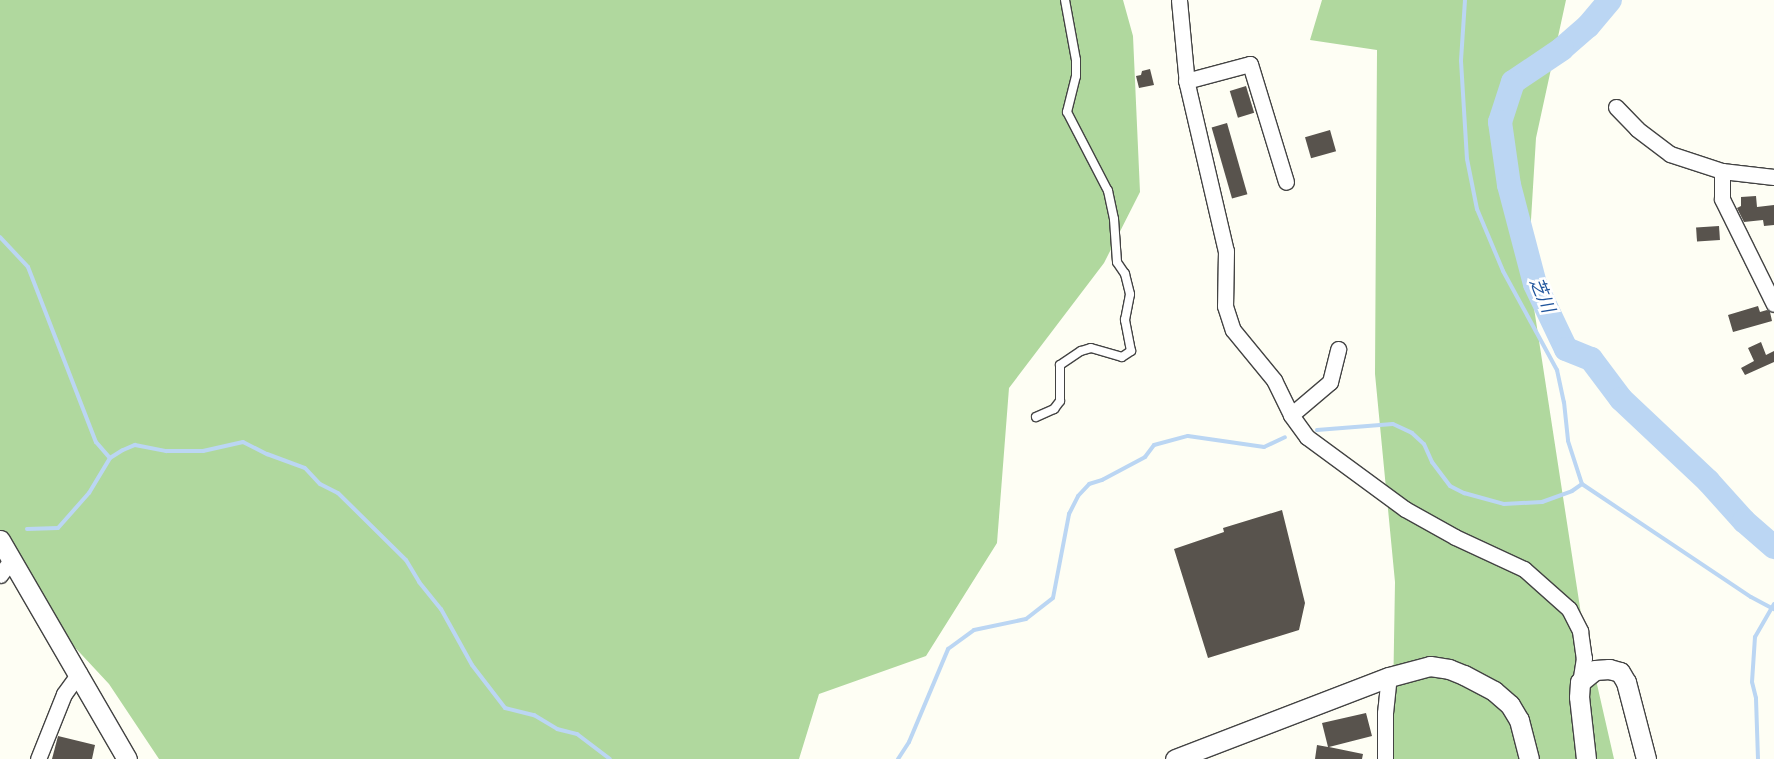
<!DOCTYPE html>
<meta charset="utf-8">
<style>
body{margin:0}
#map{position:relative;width:1774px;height:759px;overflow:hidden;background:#fefef4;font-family:Bitter,"Noto Sans JP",serif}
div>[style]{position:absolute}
.forest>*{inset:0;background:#b0d89e}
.stream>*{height:4px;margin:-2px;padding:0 2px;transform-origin:2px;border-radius:2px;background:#bbd6f3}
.river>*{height:24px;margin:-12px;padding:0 12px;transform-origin:12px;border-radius:12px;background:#bbd6f3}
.building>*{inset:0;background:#58534d;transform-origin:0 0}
.roads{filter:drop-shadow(1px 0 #434343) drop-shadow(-1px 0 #434343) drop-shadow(0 1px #434343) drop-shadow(0 -1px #434343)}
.service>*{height:8px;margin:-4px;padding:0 4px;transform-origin:4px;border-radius:4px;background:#fff}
.minor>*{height:15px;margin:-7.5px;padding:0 7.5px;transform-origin:7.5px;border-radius:7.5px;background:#fff}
.tertiary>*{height:19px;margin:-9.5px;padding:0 9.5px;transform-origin:9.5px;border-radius:9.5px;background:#fff}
span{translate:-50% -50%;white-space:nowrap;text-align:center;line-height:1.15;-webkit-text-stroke:5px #fff;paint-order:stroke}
.water-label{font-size:18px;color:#1f549c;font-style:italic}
</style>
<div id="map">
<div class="forest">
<i style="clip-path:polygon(0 0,1123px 0,1133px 36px,1140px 192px,1104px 263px,1009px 388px,997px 543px,926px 656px,819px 694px,799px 759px,159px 759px,109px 684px,0 567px)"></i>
<i style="clip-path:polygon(1322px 0,1566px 0,1536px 138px,1528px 269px,1581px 614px,1614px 759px,1392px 759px,1395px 582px,1375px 374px,1377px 50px,1310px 40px)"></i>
</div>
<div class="stream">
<i style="left:1465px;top:0;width:61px;rotate:93.8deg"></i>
<i style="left:1461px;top:61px;width:98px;rotate:86.5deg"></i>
<i style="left:1467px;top:159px;width:51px;rotate:78.7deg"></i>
<i style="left:1477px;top:209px;width:67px;rotate:67.2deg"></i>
<i style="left:1503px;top:271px;width:113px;rotate:61.4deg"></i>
<i style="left:1557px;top:370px;width:33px;rotate:78deg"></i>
<i style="left:1564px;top:402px;width:39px;rotate:84deg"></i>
<i style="left:1568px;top:441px;width:45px;rotate:72deg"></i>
<i style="left:1582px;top:484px;width:203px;rotate:33.8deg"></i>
<i style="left:1751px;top:597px;width:26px;rotate:28deg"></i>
<i style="left:0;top:237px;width:41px;rotate:47deg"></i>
<i style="left:28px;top:267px;width:188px;rotate:68.8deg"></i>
<i style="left:96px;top:442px;width:21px;rotate:49deg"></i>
<i style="left:1317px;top:430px;width:76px;rotate:-4.5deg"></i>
<i style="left:1393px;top:424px;width:21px;rotate:25deg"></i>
<i style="left:1412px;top:433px;width:16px;rotate:43deg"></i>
<i style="left:1424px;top:444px;width:20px;rotate:66deg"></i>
<i style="left:1432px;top:462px;width:30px;rotate:53deg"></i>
<i style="left:1450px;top:486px;width:16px;rotate:27deg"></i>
<i style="left:1464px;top:493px;width:41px;rotate:15.4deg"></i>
<i style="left:1504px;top:504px;width:38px;rotate:-3deg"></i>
<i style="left:1542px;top:502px;width:32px;rotate:-20deg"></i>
<i style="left:1572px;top:491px;width:12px;rotate:-35deg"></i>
<i style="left:27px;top:529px;width:31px;rotate:-2deg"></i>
<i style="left:58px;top:528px;width:47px;rotate:-48.5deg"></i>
<i style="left:89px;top:493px;width:41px;rotate:-59deg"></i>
<i style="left:110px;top:458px;width:15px;rotate:-32deg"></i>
<i style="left:123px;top:450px;width:13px;rotate:-23deg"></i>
<i style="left:135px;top:445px;width:32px;rotate:11deg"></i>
<i style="left:166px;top:451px;width:37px"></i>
<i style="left:203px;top:451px;width:41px;rotate:-12.7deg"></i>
<i style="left:243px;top:442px;width:27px;rotate:27deg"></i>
<i style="left:267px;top:454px;width:40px;rotate:20.2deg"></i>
<i style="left:305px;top:468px;width:22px;rotate:47deg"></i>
<i style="left:320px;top:484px;width:20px;rotate:27deg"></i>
<i style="left:338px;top:493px;width:95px;rotate:44.6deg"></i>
<i style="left:406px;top:560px;width:26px;rotate:59deg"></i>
<i style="left:419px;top:582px;width:35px;rotate:51deg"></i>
<i style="left:441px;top:609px;width:64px;rotate:61deg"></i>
<i style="left:472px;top:665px;width:54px;rotate:52.5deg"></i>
<i style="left:505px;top:708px;width:30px;rotate:14deg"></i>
<i style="left:534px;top:715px;width:27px;rotate:31deg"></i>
<i style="left:557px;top:729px;width:21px;rotate:14deg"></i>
<i style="left:577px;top:734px;width:41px;rotate:37.1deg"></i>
<i style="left:898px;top:759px;width:20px;rotate:-57deg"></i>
<i style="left:909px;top:742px;width:101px;rotate:-67.2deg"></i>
<i style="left:948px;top:649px;width:32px;rotate:-36deg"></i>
<i style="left:974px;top:630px;width:53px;rotate:-11.9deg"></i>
<i style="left:1026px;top:619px;width:34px;rotate:-38deg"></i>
<i style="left:1053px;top:598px;width:86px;rotate:-79.2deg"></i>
<i style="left:1069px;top:514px;width:20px;rotate:-63deg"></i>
<i style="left:1078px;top:496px;width:16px;rotate:-47deg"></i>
<i style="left:1089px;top:484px;width:14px;rotate:-17deg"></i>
<i style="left:1102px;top:480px;width:49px;rotate:-28.1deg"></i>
<i style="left:1145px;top:457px;width:15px;rotate:-53deg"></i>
<i style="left:1154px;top:445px;width:35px;rotate:-15deg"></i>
<i style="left:1188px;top:436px;width:77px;rotate:8.2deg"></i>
<i style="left:1264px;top:447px;width:23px;rotate:-25deg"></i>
<i style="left:1758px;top:759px;width:61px;rotate:-91.9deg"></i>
<i style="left:1756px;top:698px;width:16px;rotate:-104deg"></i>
<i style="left:1752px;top:682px;width:45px;rotate:-86.2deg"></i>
<i style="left:1755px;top:637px;width:38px;rotate:-60deg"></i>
</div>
<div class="river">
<i style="left:1610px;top:0;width:34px;rotate:130deg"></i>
<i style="left:1588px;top:26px;width:35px;rotate:139deg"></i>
<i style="left:1562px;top:49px;width:59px;rotate:146deg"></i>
<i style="left:1513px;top:82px;width:42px;rotate:108deg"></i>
<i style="left:1500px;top:122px;width:64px;rotate:81.9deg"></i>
<i style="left:1509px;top:185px;width:102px;rotate:75.3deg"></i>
<i style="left:1535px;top:284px;width:72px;rotate:64.5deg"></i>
<i style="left:1566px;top:349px;width:27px;rotate:22deg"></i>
<i style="left:1591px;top:359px;width:50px;rotate:53.1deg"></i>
<i style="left:1621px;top:399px;width:120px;rotate:43.3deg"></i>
<i style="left:1708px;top:481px;width:54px;rotate:48deg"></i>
<i style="left:1744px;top:521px;width:40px;rotate:41deg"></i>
</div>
<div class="building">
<i style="clip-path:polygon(1150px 69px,1154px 85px,1139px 88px,1136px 76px,1141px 75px,1142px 71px)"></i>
<i style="left:1246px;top:86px;width:28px;height:17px;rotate:73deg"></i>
<i style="left:1227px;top:123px;width:74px;height:16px;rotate:74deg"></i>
<i style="left:1330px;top:130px;width:22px;height:26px;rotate:74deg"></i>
<i style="clip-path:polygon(1756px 196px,1757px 207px,1774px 205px,1774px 225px,1764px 226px,1763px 220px,1744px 222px,1737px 208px,1741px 206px,1741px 197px)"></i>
<i style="left:1719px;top:226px;width:14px;height:23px;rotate:86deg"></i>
<i style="clip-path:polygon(1758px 306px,1760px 312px,1767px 310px,1770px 312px,1772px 321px,1733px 332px,1728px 315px)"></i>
<i style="clip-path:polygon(1761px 342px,1766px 355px,1774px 351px,1774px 362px,1745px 375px,1741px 368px,1754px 361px,1748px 348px)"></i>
<i style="clip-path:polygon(1282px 510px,1305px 603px,1299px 630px,1208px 658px,1174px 549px,1224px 532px,1223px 528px)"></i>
<i style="clip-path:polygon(1366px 713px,1372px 736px,1329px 747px,1363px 754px,1362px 759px,1315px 759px,1317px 745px,1328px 747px,1322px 723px)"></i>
<i style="clip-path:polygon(58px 736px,95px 745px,92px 759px,52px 759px)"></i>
</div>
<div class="roads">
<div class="service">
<i style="left:1036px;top:417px;width:20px;rotate:-24deg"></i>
<i style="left:1054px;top:409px;width:10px;rotate:-53deg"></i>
<i style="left:1060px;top:401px;width:36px;rotate:-90deg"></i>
<i style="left:1060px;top:365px;width:25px;rotate:-34deg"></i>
<i style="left:1081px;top:351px;width:10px;rotate:-17deg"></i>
<i style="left:1091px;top:348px;width:32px;rotate:16deg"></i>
<i style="left:1122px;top:357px;width:11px;rotate:-34deg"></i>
<i style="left:1131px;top:351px;width:32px;rotate:-101deg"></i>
<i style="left:1125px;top:320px;width:26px;rotate:-79deg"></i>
<i style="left:1130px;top:294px;width:21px;rotate:-104deg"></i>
<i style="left:1125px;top:274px;width:14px;rotate:-124deg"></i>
<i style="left:1117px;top:262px;width:43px;rotate:-94deg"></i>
<i style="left:1114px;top:219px;width:29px;rotate:-102deg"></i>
<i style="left:1108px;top:191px;width:89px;rotate:-117.4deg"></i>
<i style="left:1067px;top:112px;width:37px;rotate:-76deg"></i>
<i style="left:1076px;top:76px;width:16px;rotate:-90deg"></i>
<i style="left:1076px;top:60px;width:61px;rotate:-100.4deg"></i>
</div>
<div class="minor">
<i style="left:1179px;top:0;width:84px;rotate:84.6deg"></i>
<i style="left:1187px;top:84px;width:171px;rotate:76.9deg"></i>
<i style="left:1226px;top:251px;width:55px;rotate:91deg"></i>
<i style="left:1225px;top:306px;width:25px;rotate:72deg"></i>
<i style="left:1233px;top:330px;width:65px;rotate:50.6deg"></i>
<i style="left:1274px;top:380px;width:39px;rotate:64deg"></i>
<i style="left:1291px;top:415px;width:27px;rotate:54deg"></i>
<i style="left:1307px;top:437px;width:122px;rotate:36.3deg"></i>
<i style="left:1405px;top:509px;width:57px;rotate:29.2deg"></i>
<i style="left:1455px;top:537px;width:76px;rotate:24.9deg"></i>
<i style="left:1524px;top:569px;width:60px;rotate:41.6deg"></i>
<i style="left:1569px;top:609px;width:25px;rotate:63deg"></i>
<i style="left:1580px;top:631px;width:27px;rotate:82deg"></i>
<i style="left:1584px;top:658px;width:24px;rotate:99deg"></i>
<i style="left:1186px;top:81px;width:66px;rotate:-14.9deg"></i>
<i style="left:1250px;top:64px;width:123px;rotate:73deg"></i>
<i style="left:1616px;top:107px;width:30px;rotate:46deg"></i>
<i style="left:1637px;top:129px;width:41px;rotate:37.1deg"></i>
<i style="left:1670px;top:154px;width:55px;rotate:18.1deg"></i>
<i style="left:1722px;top:171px;width:52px;rotate:6.6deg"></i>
<i style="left:1722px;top:171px;width:28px;rotate:90deg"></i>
<i style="left:1722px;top:199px;width:117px;rotate:63.7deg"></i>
<i style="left:1291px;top:415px;width:51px;rotate:-40.2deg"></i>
<i style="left:1330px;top:382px;width:34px;rotate:-76deg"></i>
<i style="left:0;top:575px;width:20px;rotate:-53deg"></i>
<i style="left:38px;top:759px;width:70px;rotate:-68.2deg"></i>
<i style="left:64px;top:694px;width:26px;rotate:-54deg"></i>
<i style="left:1385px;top:759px;width:46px;rotate:-90deg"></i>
<i style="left:1385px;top:713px;width:36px;rotate:-84deg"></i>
</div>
<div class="tertiary">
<i style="left:0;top:540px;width:253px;rotate:59.9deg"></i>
<i style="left:1175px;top:759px;width:229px;rotate:-21deg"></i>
<i style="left:1389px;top:677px;width:42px;rotate:-15deg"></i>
<i style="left:1430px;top:666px;width:19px;rotate:9deg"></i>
<i style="left:1449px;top:669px;width:16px;rotate:22deg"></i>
<i style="left:1464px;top:675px;width:34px;rotate:28deg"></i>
<i style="left:1494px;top:691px;width:21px;rotate:41deg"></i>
<i style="left:1510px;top:705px;width:17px;rotate:59deg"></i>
<i style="left:1519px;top:720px;width:40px;rotate:75.6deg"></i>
<i style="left:1586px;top:759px;width:62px;rotate:-96.4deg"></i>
<i style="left:1579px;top:697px;width:15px;rotate:-86deg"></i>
<i style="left:1580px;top:682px;width:19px;rotate:-39deg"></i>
<i style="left:1595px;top:670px;width:14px;rotate:-4deg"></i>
<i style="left:1609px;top:669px;width:11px;rotate:15deg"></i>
<i style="left:1620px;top:672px;width:12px;rotate:59deg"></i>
<i style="left:1626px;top:682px;width:80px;rotate:75.4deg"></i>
</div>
</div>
<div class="water-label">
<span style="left:1542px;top:295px;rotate:67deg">芝川</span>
</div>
</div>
